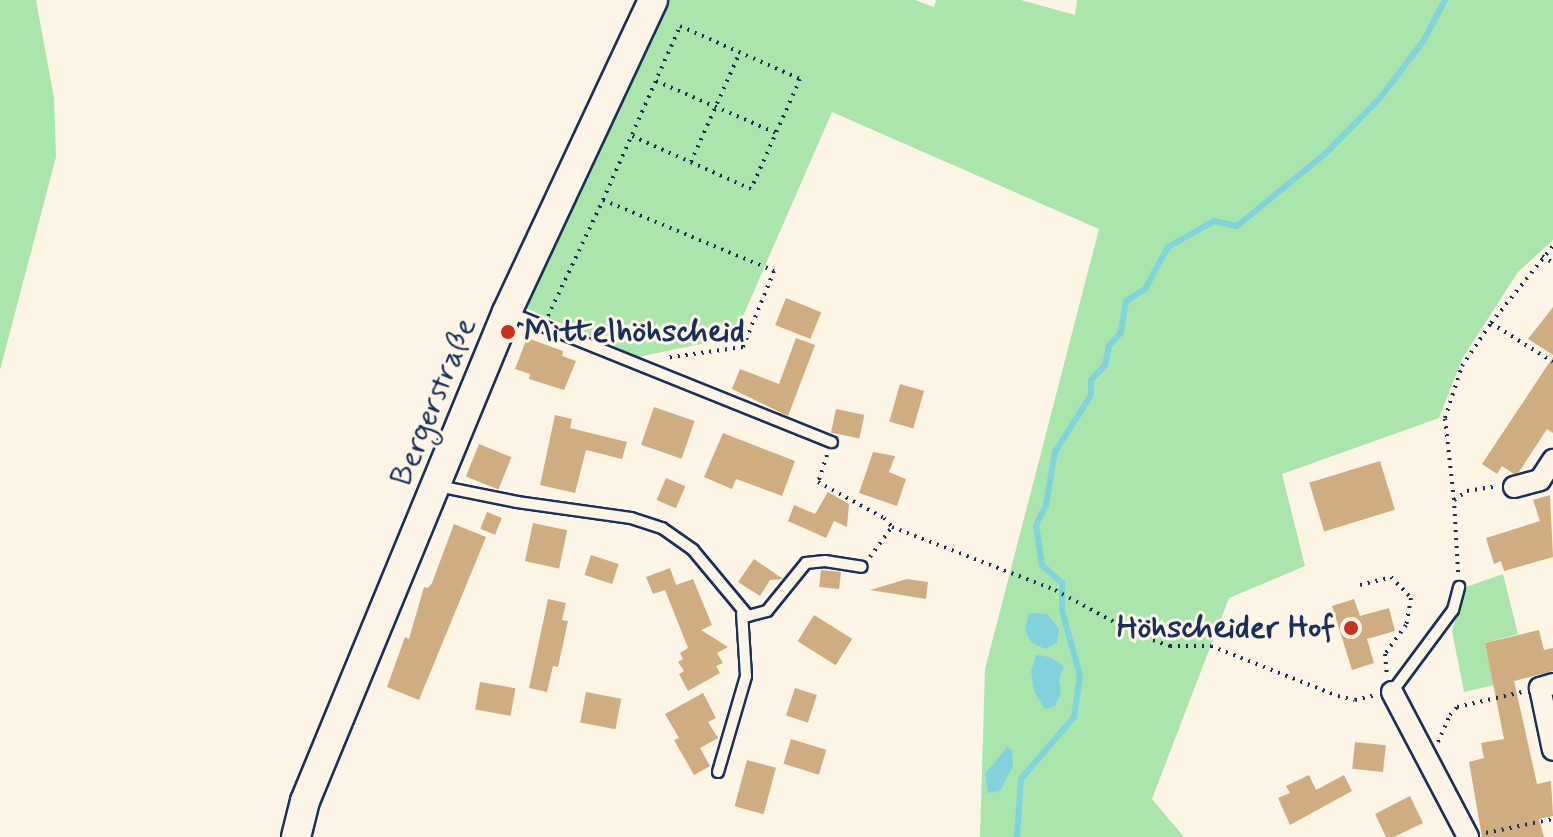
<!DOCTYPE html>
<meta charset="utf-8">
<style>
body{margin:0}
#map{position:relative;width:1553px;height:837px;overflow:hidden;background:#fcf5e5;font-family:Mynerve,sans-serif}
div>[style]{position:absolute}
.green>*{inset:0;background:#aae5ab}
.water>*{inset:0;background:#82d2dd}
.stream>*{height:6px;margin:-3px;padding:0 3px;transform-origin:3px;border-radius:3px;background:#82d2dd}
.building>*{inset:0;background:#cfad81;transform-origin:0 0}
.path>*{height:4px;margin-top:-2px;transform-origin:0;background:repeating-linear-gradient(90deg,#1b2f5e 0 2px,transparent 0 8px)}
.roads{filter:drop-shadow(2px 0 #1b2f5e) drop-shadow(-2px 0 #1b2f5e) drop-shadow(0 2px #1b2f5e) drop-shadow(0 -2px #1b2f5e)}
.lane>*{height:10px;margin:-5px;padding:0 5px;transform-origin:5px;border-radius:5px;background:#fcf5e5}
.street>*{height:20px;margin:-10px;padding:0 10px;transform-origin:10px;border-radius:10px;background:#fcf5e5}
.secondary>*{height:28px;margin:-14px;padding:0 14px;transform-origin:14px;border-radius:14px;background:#fcf5e5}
.dots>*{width:22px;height:22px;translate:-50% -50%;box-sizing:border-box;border:4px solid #fcf5e5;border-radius:50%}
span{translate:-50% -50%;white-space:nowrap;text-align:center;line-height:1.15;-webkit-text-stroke:6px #fcf5e5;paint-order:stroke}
.poi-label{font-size:32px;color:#1b2f5e;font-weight:700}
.left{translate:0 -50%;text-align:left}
.right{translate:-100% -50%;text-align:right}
.street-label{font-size:32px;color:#1b2f5e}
</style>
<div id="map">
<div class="green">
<i style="clip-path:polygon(0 0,36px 0,54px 98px,56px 157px,0 370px)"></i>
<i style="clip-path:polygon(663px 0,915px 0,934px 7px,936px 0,1021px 0,1075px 15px,1077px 0,1553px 0,1553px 240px,1518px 272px,1462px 359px,1439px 418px,1282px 474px,1305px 566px,1229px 598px,1152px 799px,1184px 837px,980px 837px,985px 669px,1099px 229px,832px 112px,734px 337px,638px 357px,521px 306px)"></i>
<i style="clip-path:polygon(1503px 574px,1518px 634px,1485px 643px,1494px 685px,1464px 692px,1452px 631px,1466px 587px)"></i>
</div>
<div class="water">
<i style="clip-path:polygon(1029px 613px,1047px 614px,1059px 629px,1057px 643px,1045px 649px,1031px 642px,1025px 629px)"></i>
<i style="clip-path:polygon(1036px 655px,1050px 657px,1064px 666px,1059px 680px,1061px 693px,1055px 706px,1045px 709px,1034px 692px,1031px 671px)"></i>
<i style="clip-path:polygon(1007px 747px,1012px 750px,1013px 766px,1000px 791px,988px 793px,985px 774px)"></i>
</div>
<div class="stream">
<i style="left:1017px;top:837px;width:58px;rotate:-86.1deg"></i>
<i style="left:1021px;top:779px;width:82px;rotate:-49.5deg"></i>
<i style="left:1074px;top:717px;width:41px;rotate:-81.7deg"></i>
<i style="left:1080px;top:676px;width:68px;rotate:-105.3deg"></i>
<i style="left:1062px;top:610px;width:27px;rotate:-90deg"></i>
<i style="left:1062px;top:583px;width:27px;rotate:-138deg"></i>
<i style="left:1042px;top:565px;width:40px;rotate:-98.5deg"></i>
<i style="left:1036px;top:525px;width:22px;rotate:-63deg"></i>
<i style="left:1046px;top:505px;width:54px;rotate:-80.4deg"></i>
<i style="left:1055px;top:452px;width:67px;rotate:-57.7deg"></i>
<i style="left:1091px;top:395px;width:15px;rotate:-90deg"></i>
<i style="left:1091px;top:380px;width:21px;rotate:-47deg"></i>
<i style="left:1105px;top:365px;width:19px;rotate:-78deg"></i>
<i style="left:1109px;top:346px;width:18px;rotate:-49deg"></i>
<i style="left:1121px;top:332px;width:31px;rotate:-81deg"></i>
<i style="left:1126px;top:301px;width:22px;rotate:-32deg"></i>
<i style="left:1145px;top:289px;width:48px;rotate:-61.3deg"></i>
<i style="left:1168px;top:247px;width:53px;rotate:-29.5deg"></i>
<i style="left:1214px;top:221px;width:24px;rotate:12deg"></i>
<i style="left:1237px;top:226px;width:114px;rotate:-39.3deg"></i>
<i style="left:1325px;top:154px;width:78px;rotate:-45.5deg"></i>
<i style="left:1380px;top:98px;width:73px;rotate:-52.8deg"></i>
<i style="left:1424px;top:40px;width:45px;rotate:-62.3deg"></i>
</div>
<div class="building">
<i style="left:786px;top:298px;width:38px;height:29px;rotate:22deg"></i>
<i style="clip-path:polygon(1553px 307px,1553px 355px,1528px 339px)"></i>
<i style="clip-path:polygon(527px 338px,563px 351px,562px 356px,576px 361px,564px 390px,529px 379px,530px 374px,515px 369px)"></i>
<i style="clip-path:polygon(796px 338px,815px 345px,788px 416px,732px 389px,740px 369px,779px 384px)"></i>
<i style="clip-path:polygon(1553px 357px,1553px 433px,1547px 429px,1519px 472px,1514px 474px,1502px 466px,1497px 474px,1482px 464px)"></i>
<i style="left:900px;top:384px;width:25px;height:39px;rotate:16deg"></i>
<i style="left:654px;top:407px;width:43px;height:40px;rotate:19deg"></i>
<i style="left:836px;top:409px;width:29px;height:24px;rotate:12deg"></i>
<i style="clip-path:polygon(555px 415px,572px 419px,570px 428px,627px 442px,622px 459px,586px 450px,575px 493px,540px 485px)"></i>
<i style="clip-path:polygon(723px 433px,795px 461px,782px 496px,736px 479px,732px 489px,704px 477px)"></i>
<i style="left:479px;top:444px;width:35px;height:35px;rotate:22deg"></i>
<i style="clip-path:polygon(873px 452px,895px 456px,889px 472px,906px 479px,897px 506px,859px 493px)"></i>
<i style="left:1380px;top:461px;width:51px;height:74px;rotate:73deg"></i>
<i style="left:666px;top:478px;width:21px;height:24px;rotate:23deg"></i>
<i style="clip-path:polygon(828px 492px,849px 504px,847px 527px,834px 521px,826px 538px,788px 521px,794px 505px,815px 514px)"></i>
<i style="clip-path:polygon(1550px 495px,1553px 557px,1504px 571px,1501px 561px,1494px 564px,1486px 538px,1540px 521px,1533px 500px)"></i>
<i style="left:487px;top:512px;width:16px;height:18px;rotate:22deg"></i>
<i style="left:533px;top:523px;width:35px;height:39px;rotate:12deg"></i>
<i style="clip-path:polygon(454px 524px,486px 537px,419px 700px,387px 687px,405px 637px,409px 639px,424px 587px,428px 588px,432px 583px)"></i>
<i style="left:591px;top:555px;width:29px;height:21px;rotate:18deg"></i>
<i style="clip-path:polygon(754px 559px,783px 579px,770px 580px,760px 596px,738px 582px)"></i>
<i style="clip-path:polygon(670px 568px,676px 585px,693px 579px,712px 625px,701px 630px,728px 647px,717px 653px,723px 663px,716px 666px,720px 673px,688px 691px,679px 674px,684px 671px,678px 662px,683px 659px,680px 653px,688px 648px,665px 590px,653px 594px,646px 577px)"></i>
<i style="left:821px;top:570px;width:20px;height:17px;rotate:6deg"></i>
<i style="clip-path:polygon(907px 579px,928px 582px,926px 599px,870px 590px)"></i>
<i style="clip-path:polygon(548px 599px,566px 603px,562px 620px,568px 621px,558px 667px,553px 666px,547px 692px,529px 688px)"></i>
<i style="clip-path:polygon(1354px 599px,1360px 616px,1389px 608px,1395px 631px,1367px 639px,1374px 663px,1352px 670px,1332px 606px)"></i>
<i style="left:814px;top:615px;width:45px;height:31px;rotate:32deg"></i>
<i style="clip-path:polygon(1539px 630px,1544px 650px,1553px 648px,1553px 671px,1514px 681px,1537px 784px,1551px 781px,1553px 816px,1539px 819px,1544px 837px,1482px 837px,1469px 762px,1484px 758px,1481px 743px,1504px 739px,1485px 643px)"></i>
<i style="left:480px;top:682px;width:36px;height:28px;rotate:10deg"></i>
<i style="left:795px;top:688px;width:23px;height:29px;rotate:18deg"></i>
<i style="left:586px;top:692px;width:36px;height:31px;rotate:11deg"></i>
<i style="clip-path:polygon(703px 693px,716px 718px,708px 722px,718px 738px,700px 748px,710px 766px,694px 775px,674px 740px,679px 738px,665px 714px)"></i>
<i style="left:791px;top:739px;width:37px;height:26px;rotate:17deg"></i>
<i style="left:1355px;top:742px;width:31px;height:27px;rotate:6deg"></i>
<i style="left:747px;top:760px;width:30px;height:48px;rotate:15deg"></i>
<i style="clip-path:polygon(1309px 775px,1316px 790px,1344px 775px,1352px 791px,1290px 825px,1278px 798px,1290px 793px,1286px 786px)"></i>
<i style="clip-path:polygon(1410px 796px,1423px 823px,1394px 837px,1386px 837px,1375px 814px)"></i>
</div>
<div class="path">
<i style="left:656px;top:81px;width:131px;rotate:23.4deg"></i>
<i style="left:691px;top:162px;width:120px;rotate:-66deg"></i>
<i style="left:603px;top:200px;width:190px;rotate:-66.1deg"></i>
<i style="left:680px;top:26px;width:131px;rotate:23.8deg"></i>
<i style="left:800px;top:79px;width:120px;rotate:114deg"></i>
<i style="left:751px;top:189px;width:130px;rotate:-156deg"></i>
<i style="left:1542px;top:256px;width:13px;rotate:32deg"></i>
<i style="left:548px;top:316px;width:128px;rotate:-64.6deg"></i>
<i style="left:603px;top:200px;width:185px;rotate:22.5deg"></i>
<i style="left:774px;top:271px;width:82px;rotate:112.2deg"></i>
<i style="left:743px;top:347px;width:79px;rotate:172deg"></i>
<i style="left:1491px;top:323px;width:73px;rotate:32.2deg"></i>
<i style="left:827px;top:455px;width:28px;rotate:108deg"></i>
<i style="left:818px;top:482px;width:75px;rotate:28.6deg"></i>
<i style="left:884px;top:518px;width:12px;rotate:48deg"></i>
<i style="left:892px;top:527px;width:175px;rotate:21.1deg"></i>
<i style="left:1055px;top:590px;width:94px;rotate:28.5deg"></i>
<i style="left:1138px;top:635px;width:34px;rotate:19deg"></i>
<i style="left:1170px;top:646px;width:41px"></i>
<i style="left:1211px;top:646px;width:136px;rotate:21.5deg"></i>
<i style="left:1338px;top:696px;width:17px;rotate:13deg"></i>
<i style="left:1355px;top:700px;width:22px;rotate:-13deg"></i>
<i style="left:1454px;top:500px;width:82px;rotate:-96.3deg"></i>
<i style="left:1445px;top:418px;width:55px;rotate:-71.9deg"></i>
<i style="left:1462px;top:366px;width:52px;rotate:-56deg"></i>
<i style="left:1491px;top:323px;width:99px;rotate:-51.2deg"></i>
<i style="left:870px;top:557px;width:37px;rotate:-54deg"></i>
<i style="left:1458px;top:572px;width:72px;rotate:-93.2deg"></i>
<i style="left:1454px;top:500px;width:16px;rotate:-35deg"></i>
<i style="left:1467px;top:491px;width:30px;rotate:-9deg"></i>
<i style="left:1360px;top:585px;width:32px;rotate:-14deg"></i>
<i style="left:1391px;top:577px;width:29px;rotate:46deg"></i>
<i style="left:1411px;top:598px;width:27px;rotate:100deg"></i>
<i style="left:1406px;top:625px;width:36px;rotate:126deg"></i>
<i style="left:1385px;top:654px;width:22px;rotate:85deg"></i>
<i style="left:1438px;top:742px;width:30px;rotate:-66deg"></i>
<i style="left:1450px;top:715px;width:11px;rotate:-49deg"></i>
<i style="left:1457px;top:707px;width:67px;rotate:-13deg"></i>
<i style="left:1486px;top:833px;width:68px;rotate:-11.8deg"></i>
</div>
<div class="roads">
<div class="lane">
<i style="left:508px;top:312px;width:349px;rotate:21.9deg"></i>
<i style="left:438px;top:486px;width:81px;rotate:11.4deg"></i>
<i style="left:517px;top:502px;width:115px;rotate:8deg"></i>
<i style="left:631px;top:518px;width:33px;rotate:18deg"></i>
<i style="left:662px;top:528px;width:38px;rotate:35deg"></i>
<i style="left:693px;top:550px;width:86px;rotate:50.2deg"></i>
<i style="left:748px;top:616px;width:20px;rotate:-15deg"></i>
<i style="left:767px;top:611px;width:62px;rotate:-50.9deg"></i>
<i style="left:806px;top:563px;width:19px;rotate:-6deg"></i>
<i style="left:825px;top:561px;width:37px;rotate:9deg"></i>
<i style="left:1392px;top:692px;width:102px;rotate:-53.4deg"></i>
<i style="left:1453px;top:610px;width:24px;rotate:-75deg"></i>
<i style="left:718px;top:772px;width:100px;rotate:-73.7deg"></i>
<i style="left:746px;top:676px;width:63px;rotate:-93.6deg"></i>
</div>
<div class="street">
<i style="left:1514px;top:487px;width:27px;rotate:-15deg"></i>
<i style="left:1540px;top:480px;width:24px;rotate:-57deg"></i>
<i style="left:1553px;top:684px;width:14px;rotate:163deg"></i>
<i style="left:1540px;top:688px;width:63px;rotate:78.2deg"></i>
<i style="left:1392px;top:692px;width:164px;rotate:62.3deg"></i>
</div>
<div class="secondary">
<i style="left:296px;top:837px;width:37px;rotate:-76deg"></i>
<i style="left:305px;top:801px;width:529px;rotate:-67.56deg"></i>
<i style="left:507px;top:312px;width:344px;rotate:-64.9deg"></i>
</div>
</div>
<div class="dots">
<i style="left:508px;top:332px;background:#c8321e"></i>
<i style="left:1351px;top:628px;background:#c8321e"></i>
</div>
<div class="poi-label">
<span class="left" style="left:524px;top:332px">Mittelhöhscheid</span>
<span class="right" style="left:1335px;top:628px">Höhscheider Hof</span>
</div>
<div class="street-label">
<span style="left:434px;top:402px;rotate:-68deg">Bergerstraße</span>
</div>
</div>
